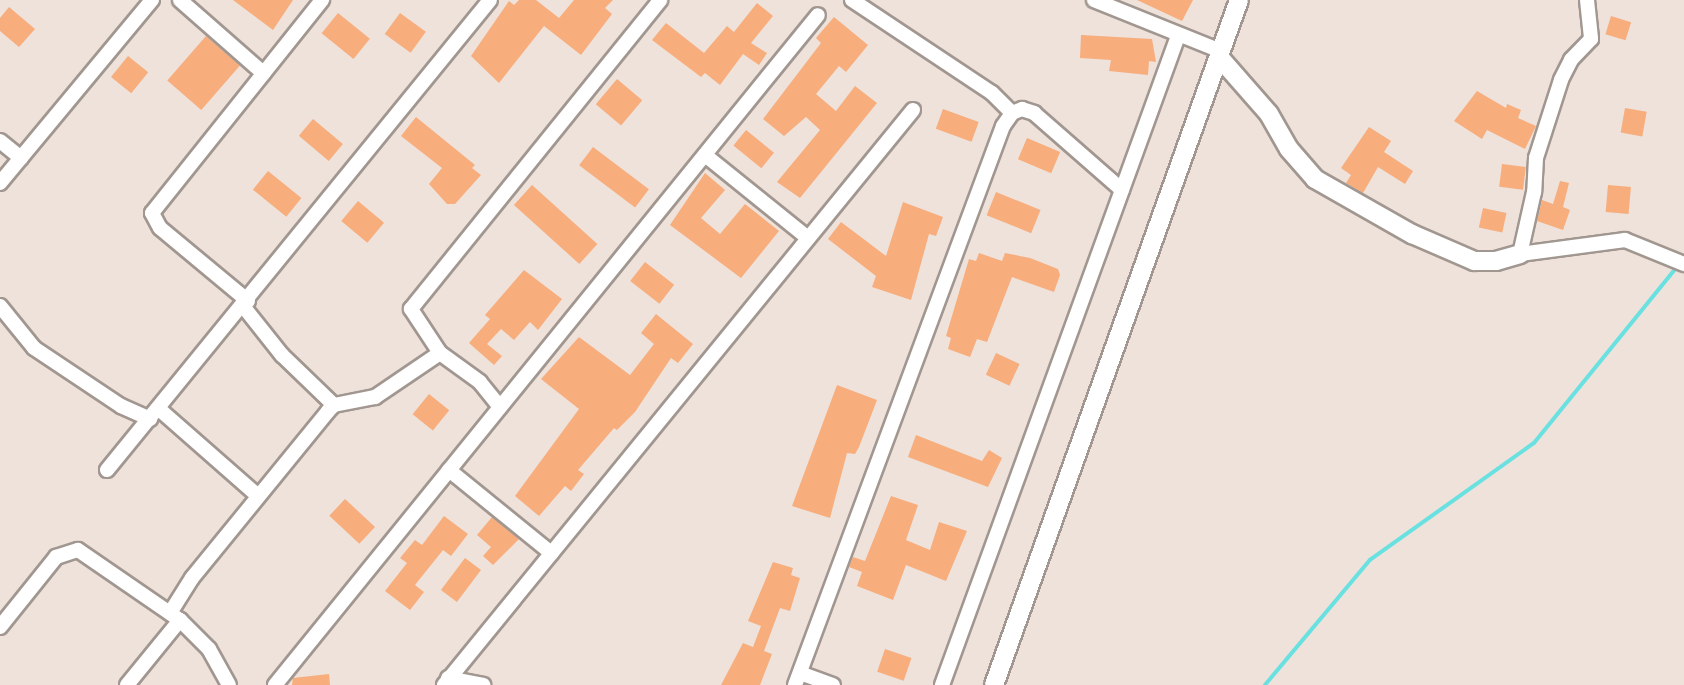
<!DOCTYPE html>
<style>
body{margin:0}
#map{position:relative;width:1684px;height:685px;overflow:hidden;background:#eee2db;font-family:"Space Grotesk",sans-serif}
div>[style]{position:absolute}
.stream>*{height:3.5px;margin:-1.75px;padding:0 1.75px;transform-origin:1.75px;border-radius:1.75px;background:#69e1e1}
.building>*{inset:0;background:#f7ad7c;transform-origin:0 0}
.roads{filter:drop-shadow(2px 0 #a19790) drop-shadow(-2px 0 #a19790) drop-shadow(0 2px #a19790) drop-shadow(0 -2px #a19790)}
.minor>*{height:14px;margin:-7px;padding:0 7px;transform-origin:7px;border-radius:7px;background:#fff}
.tertiary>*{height:18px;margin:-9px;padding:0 9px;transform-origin:9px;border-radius:9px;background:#fff}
span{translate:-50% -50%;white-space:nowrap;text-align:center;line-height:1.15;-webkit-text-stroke:6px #fff;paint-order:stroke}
</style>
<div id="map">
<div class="stream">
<i style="left:1265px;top:685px;width:163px;rotate:-50deg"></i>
<i style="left:1370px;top:560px;width:201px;rotate:-35.5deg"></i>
<i style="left:1534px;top:443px;width:228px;rotate:-50.9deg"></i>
</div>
<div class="building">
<i style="clip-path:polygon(233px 0,293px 0,273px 30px)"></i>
<i style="clip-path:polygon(519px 0,536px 0,559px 18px,574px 0,613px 0,605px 8px,612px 14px,581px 55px,544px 26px,499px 83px,471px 56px,509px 1px,514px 5px)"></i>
<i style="clip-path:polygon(1137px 0,1193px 0,1182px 21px)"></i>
<i style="clip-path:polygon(757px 3px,773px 16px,751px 43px,767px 53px,759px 65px,743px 54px,720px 85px,705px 73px,701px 77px,652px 40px,666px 23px,704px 53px,727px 26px,734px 32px)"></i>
<i style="clip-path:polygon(9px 7px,35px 29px,19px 47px,0 31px,0 18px)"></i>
<i style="left:338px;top:13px;width:41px;height:26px;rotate:39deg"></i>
<i style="left:400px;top:13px;width:32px;height:26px;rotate:36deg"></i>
<i style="left:1611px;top:16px;width:21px;height:19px;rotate:17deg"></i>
<i style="clip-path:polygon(834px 17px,868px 45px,846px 72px,839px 66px,816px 94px,836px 111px,855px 86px,877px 103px,800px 198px,777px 182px,820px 130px,806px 117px,784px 136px,763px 119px,821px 43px,816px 38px)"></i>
<i style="clip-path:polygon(1081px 35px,1152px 39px,1156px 62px,1149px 61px,1148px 75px,1109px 71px,1111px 60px,1080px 58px)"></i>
<i style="left:206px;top:36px;width:45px;height:59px;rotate:41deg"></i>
<i style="left:128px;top:56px;width:26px;height:27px;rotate:39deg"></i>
<i style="left:617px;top:79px;width:33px;height:33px;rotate:40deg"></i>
<i style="clip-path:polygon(1477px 91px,1506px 108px,1507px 104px,1521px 110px,1518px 118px,1536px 126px,1525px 149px,1487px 130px,1482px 139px,1454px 121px)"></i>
<i style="left:1625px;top:108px;width:22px;height:25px;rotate:10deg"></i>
<i style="left:943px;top:109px;width:38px;height:21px;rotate:20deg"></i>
<i style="clip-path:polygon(416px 117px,475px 165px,472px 168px,481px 175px,455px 204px,447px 204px,429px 184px,442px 168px,401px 136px)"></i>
<i style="left:313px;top:119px;width:39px;height:22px;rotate:40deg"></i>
<i style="clip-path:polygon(1369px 127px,1391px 141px,1384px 152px,1413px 171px,1405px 184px,1378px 167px,1363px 193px,1346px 183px,1351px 175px,1341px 168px)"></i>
<i style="left:746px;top:130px;width:36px;height:20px;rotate:39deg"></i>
<i style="left:1027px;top:138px;width:36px;height:23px;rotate:23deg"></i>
<i style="left:593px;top:147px;width:70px;height:23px;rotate:37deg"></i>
<i style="left:1502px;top:164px;width:24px;height:23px;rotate:7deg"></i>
<i style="left:268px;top:171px;width:43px;height:24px;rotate:39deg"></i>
<i style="clip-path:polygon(705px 173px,725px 190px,701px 218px,720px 234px,745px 204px,779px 231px,741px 278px,670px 225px)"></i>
<i style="clip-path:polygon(1560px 181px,1569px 183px,1563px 207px,1570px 210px,1563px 230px,1537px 221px,1542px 200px,1553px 204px)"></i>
<i style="left:532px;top:185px;width:88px;height:27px;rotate:42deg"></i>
<i style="left:1608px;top:185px;width:23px;height:27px;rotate:5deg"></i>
<i style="left:996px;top:192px;width:48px;height:25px;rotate:22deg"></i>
<i style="left:358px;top:201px;width:34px;height:26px;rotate:40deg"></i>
<i style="clip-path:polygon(903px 202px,943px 217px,936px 236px,929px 234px,911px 300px,872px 287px,876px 276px,828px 239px,841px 222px,886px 256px)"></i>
<i style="left:1483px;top:208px;width:24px;height:20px;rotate:12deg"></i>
<i style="clip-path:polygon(979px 253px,1002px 261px,1005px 253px,1030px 258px,1058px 269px,1060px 275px,1054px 292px,1012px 277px,987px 342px,977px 339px,970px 357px,948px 349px,951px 338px,946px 336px,969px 259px,976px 261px)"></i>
<i style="left:645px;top:262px;width:37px;height:24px;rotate:38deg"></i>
<i style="clip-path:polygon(524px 270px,562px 299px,538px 330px,530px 322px,514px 340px,501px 329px,487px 344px,502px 356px,494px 365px,469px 343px,490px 319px,485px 315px)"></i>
<i style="clip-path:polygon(656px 314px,693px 344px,678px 363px,671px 358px,635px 412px,617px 430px,614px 428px,578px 470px,584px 474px,571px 491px,565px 486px,539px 516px,515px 496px,579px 409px,541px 379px,579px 337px,630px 375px,654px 344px,641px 333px)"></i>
<i style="left:996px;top:353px;width:26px;height:24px;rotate:25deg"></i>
<i style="clip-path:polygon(837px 385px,877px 400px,859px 447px,855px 454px,847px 453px,830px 518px,792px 506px)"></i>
<i style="left:429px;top:394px;width:26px;height:26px;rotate:39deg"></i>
<i style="clip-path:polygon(916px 435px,982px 461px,989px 450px,1002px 458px,988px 487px,908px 457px)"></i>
<i style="clip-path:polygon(891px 496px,918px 505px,906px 540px,930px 550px,939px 522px,967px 531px,946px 581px,906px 565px,893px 600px,857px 586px,862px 572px,849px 567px,853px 557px,865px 561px)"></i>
<i style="left:345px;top:499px;width:41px;height:23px;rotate:43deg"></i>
<i style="clip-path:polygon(444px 516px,468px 534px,451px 556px,443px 550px,415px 585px,424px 592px,410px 610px,385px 591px,407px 563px,400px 558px,415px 540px,422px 545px)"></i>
<i style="clip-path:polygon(492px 517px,519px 539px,493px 565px,483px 556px,491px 547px,477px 535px)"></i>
<i style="left:465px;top:558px;width:20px;height:40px;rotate:37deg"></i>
<i style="clip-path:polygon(773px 562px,793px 568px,791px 575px,800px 578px,790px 611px,780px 608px,764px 651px,772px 654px,760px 685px,721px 685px,743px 643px,753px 647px,761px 626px,748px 621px)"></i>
<i style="left:885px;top:649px;width:28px;height:24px;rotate:19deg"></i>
<i style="clip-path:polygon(329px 674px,330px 685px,292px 685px,293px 678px)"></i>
</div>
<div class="roads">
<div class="minor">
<i style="left:180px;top:0;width:111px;rotate:41.3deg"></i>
<i style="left:852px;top:0;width:168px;rotate:33.6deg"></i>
<i style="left:992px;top:93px;width:28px;rotate:45deg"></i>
<i style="left:1094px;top:0;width:137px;rotate:21.9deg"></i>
<i style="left:1587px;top:0;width:39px;rotate:84deg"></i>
<i style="left:1591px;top:39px;width:29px;rotate:134deg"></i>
<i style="left:1571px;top:60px;width:22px;rotate:117deg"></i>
<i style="left:1561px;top:80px;width:82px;rotate:107.8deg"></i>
<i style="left:1536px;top:158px;width:34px;rotate:93deg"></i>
<i style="left:1534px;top:192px;width:64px;rotate:102.7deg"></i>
<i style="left:1520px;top:254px;width:106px;rotate:-7.6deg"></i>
<i style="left:1625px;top:240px;width:64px;rotate:22.1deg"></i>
<i style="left:0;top:141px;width:27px;rotate:39deg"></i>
<i style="left:705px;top:155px;width:132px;rotate:38.9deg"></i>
<i style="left:0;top:183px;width:238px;rotate:-50.3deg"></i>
<i style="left:248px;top:301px;width:114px;rotate:-140.3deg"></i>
<i style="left:160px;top:228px;width:17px;rotate:-118deg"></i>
<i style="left:152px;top:213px;width:273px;rotate:-51.4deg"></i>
<i style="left:0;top:306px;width:54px;rotate:51deg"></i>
<i style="left:34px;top:348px;width:105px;rotate:33.7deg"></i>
<i style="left:121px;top:406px;width:32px;rotate:24deg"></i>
<i style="left:243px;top:306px;width:63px;rotate:51.5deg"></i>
<i style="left:282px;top:355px;width:72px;rotate:43.9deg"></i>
<i style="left:500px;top:407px;width:32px;rotate:-129deg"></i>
<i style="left:480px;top:382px;width:49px;rotate:-144.1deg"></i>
<i style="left:440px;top:353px;width:53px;rotate:-123.4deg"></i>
<i style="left:411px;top:309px;width:397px;rotate:-51.1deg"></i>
<i style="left:159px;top:409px;width:132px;rotate:41.3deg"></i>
<i style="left:107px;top:470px;width:606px;rotate:-50.82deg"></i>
<i style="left:449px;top:470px;width:132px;rotate:39.1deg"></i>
<i style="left:170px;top:613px;width:41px;rotate:-57.8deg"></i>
<i style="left:192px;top:578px;width:215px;rotate:-50.8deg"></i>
<i style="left:328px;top:411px;width:8px;rotate:-45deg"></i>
<i style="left:334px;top:405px;width:42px;rotate:-11deg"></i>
<i style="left:375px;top:397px;width:78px;rotate:-34.1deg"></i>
<i style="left:0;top:627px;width:90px;rotate:-51.3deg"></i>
<i style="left:56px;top:557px;width:23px;rotate:-18deg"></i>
<i style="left:78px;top:550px;width:124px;rotate:34.5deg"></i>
<i style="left:180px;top:620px;width:41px;rotate:45deg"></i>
<i style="left:209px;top:649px;width:41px;rotate:60.9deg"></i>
<i style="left:800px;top:673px;width:35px;rotate:20deg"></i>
<i style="left:448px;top:678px;width:36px;rotate:11deg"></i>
<i style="left:127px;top:685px;width:84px;rotate:-50.8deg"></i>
<i style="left:275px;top:685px;width:862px;rotate:-50.98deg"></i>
<i style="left:444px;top:685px;width:742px;rotate:-50.8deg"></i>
<i style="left:795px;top:685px;width:596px;rotate:-69.59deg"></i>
<i style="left:1003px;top:126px;width:16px;rotate:-55deg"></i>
<i style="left:1012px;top:113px;width:11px;rotate:-22deg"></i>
<i style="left:1022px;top:109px;width:13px;rotate:18deg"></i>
<i style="left:1034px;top:113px;width:117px;rotate:41.2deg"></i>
<i style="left:942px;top:685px;width:691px;rotate:-70.02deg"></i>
</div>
<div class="tertiary">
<i style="left:1220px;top:58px;width:74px;rotate:48.8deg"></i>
<i style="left:1269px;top:114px;width:40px;rotate:60.3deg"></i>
<i style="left:1289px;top:149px;width:40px;rotate:49deg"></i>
<i style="left:1315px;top:179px;width:112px;rotate:29.6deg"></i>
<i style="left:1412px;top:234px;width:68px;rotate:23.5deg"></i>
<i style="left:1474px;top:261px;width:22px"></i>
<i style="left:1496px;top:261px;width:25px;rotate:-16deg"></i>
<i style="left:994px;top:685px;width:727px;rotate:-70.32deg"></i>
</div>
</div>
</div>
